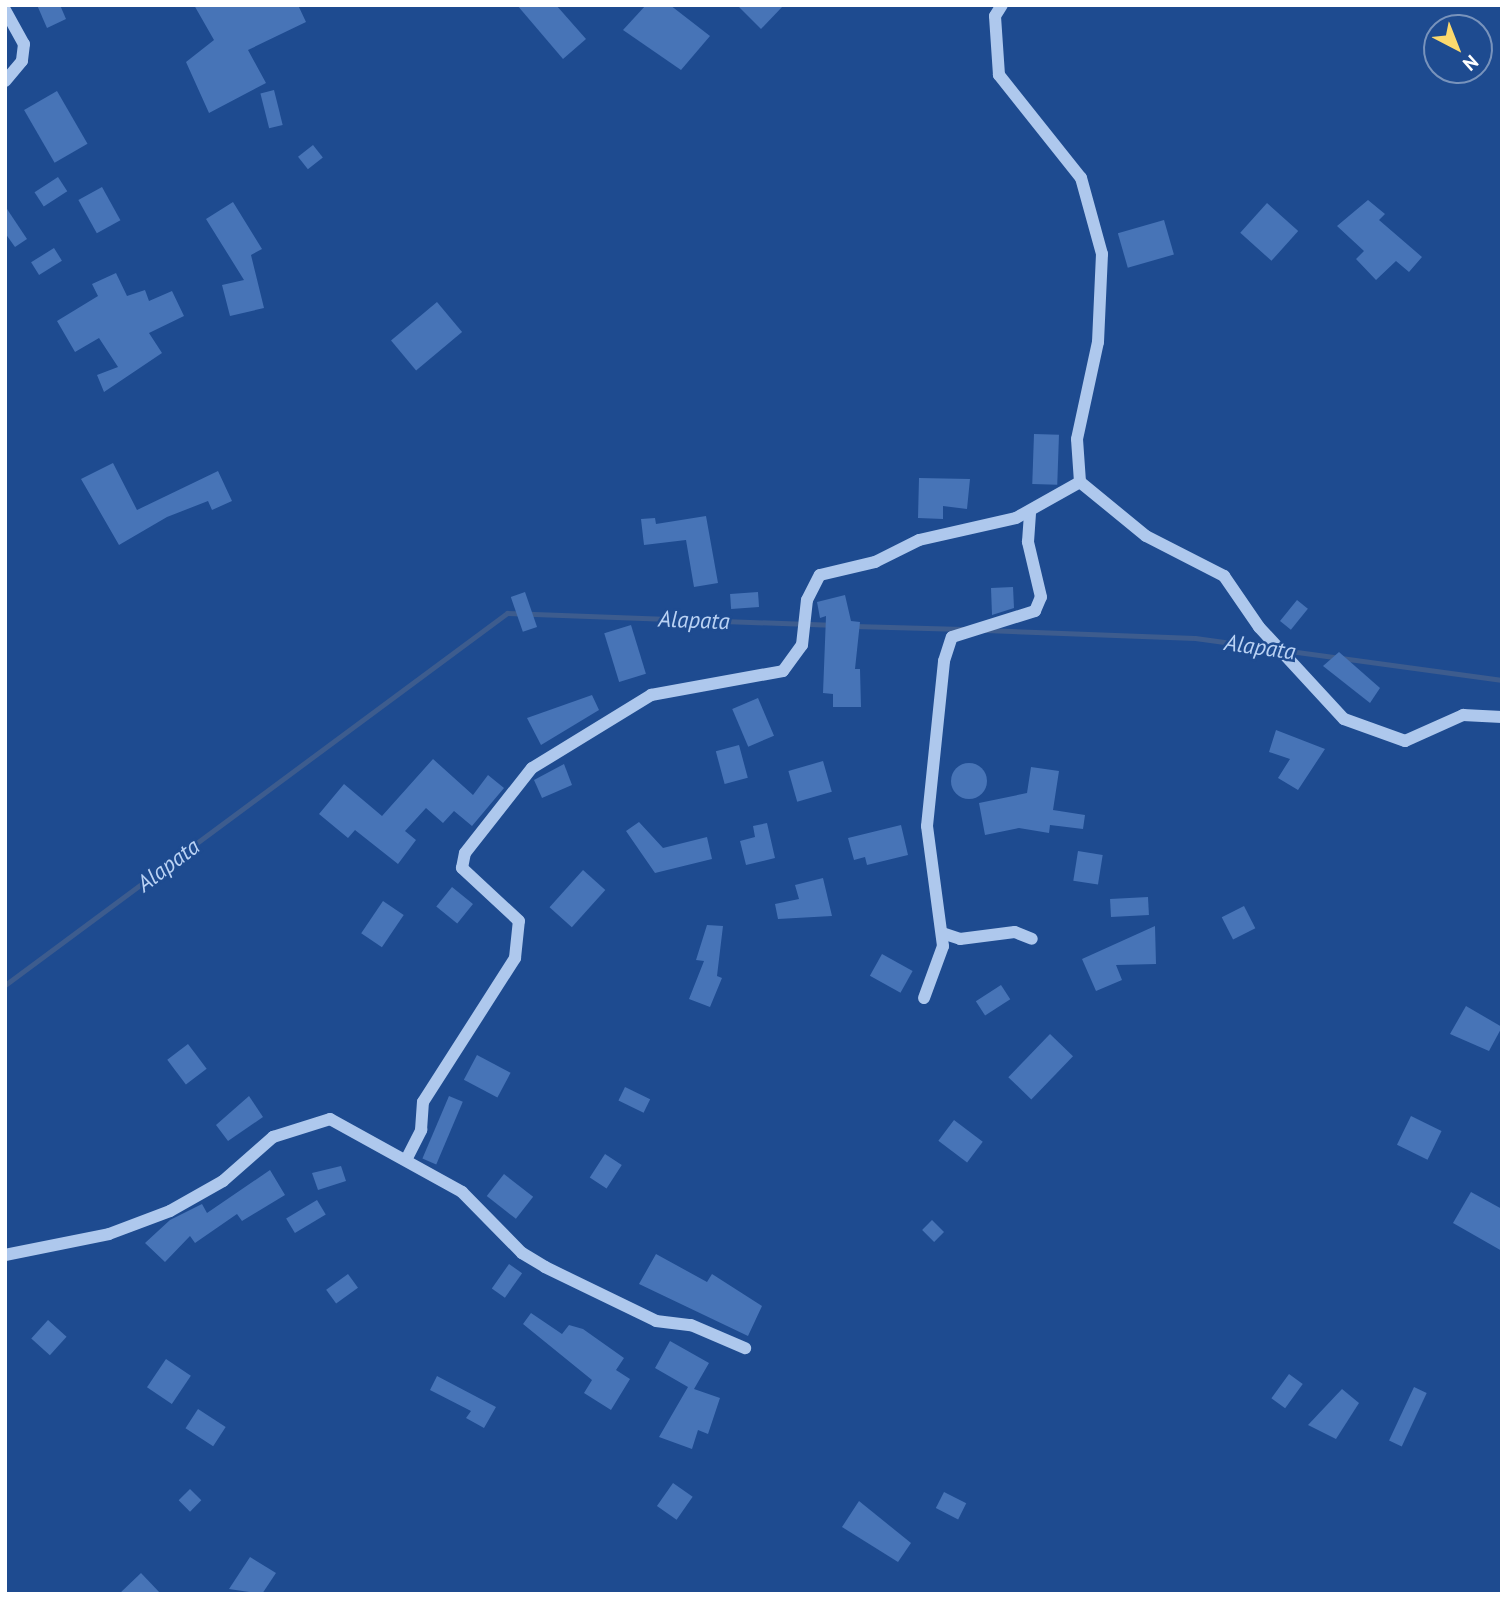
<!DOCTYPE html>
<style>
body{margin:0}
#map{position:relative;width:1507px;height:1599px;overflow:hidden;background:#1e4b90;font-family:"PT Sans",sans-serif}
div>[style]{position:absolute}
.stream>*{height:5px;margin:-2.5px;padding:0 2.5px;transform-origin:2.5px;border-radius:2.5px;background:#3d5c8e}
.building>*{inset:0;background:#4774b7;transform-origin:0 0}
.round{border-radius:50%}
.minor>*{height:12px;margin:-6px;padding:0 6px;transform-origin:6px;border-radius:6px;background:#aec8ed}
span{translate:-50% -50%;white-space:nowrap;text-align:center;line-height:1.15;-webkit-text-stroke:5px #1e4b90;paint-order:stroke}
.water-label{font-size:23px;color:#bad2f4;font-style:italic}
.frame{position:absolute;inset:0;border:7px solid #fff;pointer-events:none}
.north{position:absolute;left:1423px;top:14px;width:70px;height:70px;box-sizing:border-box;background:#1e4b90;border:2px solid #7893bc;border-radius:50%;rotate:138deg;font-size:19px;font-weight:700;line-height:28px;text-align:center;color:#fff}
.north::after{content:'';display:block;margin:auto;width:24px;height:32px;background:#fcd96d;clip-path:polygon(50% 0,100% 100%,50% 72%,0 100%)}
</style>
<div id="map">
<div class="stream">
<i style="left:854px;top:626px;width:109px;rotate:1.6deg"></i>
<i style="left:986px;top:630px;width:209px;rotate:2.2deg"></i>
<i style="left:1195px;top:638px;width:310px;rotate:7.8deg"></i>
<i style="left:5px;top:985px;width:625px;rotate:-36.54deg"></i>
<i style="left:507px;top:613px;width:323px;rotate:2.1deg"></i>
</div>
<div class="building">
<i style="clip-path:polygon(37px 5px,60px 5px,66px 19px,47px 28px)"></i>
<i style="clip-path:polygon(194px 5px,298px 5px,306px 22px,248px 50px,266px 83px,209px 113px,186px 62px,214px 40px)"></i>
<i style="clip-path:polygon(517px 5px,556px 5px,586px 39px,563px 59px)"></i>
<i style="clip-path:polygon(646px 5px,670px 5px,710px 36px,681px 70px,623px 30px)"></i>
<i style="clip-path:polygon(737px 5px,784px 5px,761px 29px)"></i>
<i style="left:274px;top:90px;width:36px;height:14px;rotate:76deg"></i>
<i style="left:57px;top:91px;width:61px;height:38px;rotate:60deg"></i>
<i style="left:313px;top:145px;width:16px;height:19px;rotate:52deg"></i>
<i style="left:58px;top:177px;width:17px;height:28px;rotate:57deg"></i>
<i style="left:102px;top:187px;width:38px;height:27px;rotate:61deg"></i>
<i style="clip-path:polygon(1368px 200px,1385px 214px,1379px 220px,1422px 257px,1409px 272px,1396px 261px,1376px 280px,1356px 259px,1364px 251px,1337px 226px)"></i>
<i style="clip-path:polygon(233px 202px,262px 249px,251px 255px,264px 308px,230px 316px,222px 285px,244px 280px,206px 219px)"></i>
<i style="left:1267px;top:203px;width:42px;height:40px;rotate:42deg"></i>
<i style="clip-path:polygon(5px 206px,27px 239px,15px 247px,5px 233px)"></i>
<i style="left:1164px;top:220px;width:36px;height:48px;rotate:74deg"></i>
<i style="left:54px;top:248px;width:15px;height:27px;rotate:58deg"></i>
<i style="clip-path:polygon(116px 273px,127px 296px,145px 290px,149px 301px,172px 291px,184px 316px,149px 333px,162px 353px,104px 392px,97px 375px,118px 367px,99px 338px,75px 352px,57px 321px,98px 296px,92px 284px)"></i>
<i style="left:437px;top:302px;width:39px;height:60px;rotate:50deg"></i>
<i style="left:1034px;top:434px;width:25px;height:50px;rotate:2deg"></i>
<i style="clip-path:polygon(113px 463px,137px 510px,218px 471px,232px 501px,212px 510px,208px 501px,167px 517px,119px 545px,81px 479px)"></i>
<i style="clip-path:polygon(919px 478px,970px 479px,967px 509px,943px 506px,943px 519px,918px 518px)"></i>
<i style="clip-path:polygon(706px 516px,718px 583px,694px 587px,686px 540px,644px 545px,641px 519px,655px 518px,656px 524px)"></i>
<i style="clip-path:polygon(1013px 587px,1014px 608px,992px 615px,991px 588px)"></i>
<i style="left:525px;top:592px;width:37px;height:15px;rotate:71deg"></i>
<i style="left:758px;top:592px;width:15px;height:28px;rotate:86deg"></i>
<i style="clip-path:polygon(845px 595px,851px 621px,860px 622px,855px 669px,860px 669px,861px 707px,833px 707px,833px 694px,823px 693px,826px 616px,820px 618px,817px 602px)"></i>
<i style="left:1297px;top:600px;width:14px;height:27px;rotate:39deg"></i>
<i style="left:631px;top:625px;width:51px;height:28px;rotate:73deg"></i>
<i style="clip-path:polygon(1339px 652px,1380px 688px,1370px 703px,1323px 666px)"></i>
<i style="clip-path:polygon(592px 695px,599px 710px,541px 745px,527px 718px)"></i>
<i style="left:758px;top:698px;width:41px;height:28px;rotate:67deg"></i>
<i style="clip-path:polygon(1276px 730px,1325px 749px,1298px 790px,1278px 778px,1290px 759px,1269px 752px)"></i>
<i style="left:739px;top:745px;width:34px;height:24px;rotate:75deg"></i>
<i style="clip-path:polygon(433px 759px,473px 795px,488px 775px,504px 788px,472px 826px,454px 811px,443px 823px,426px 808px,405px 831px,416px 840px,398px 864px,355px 830px,348px 838px,319px 814px,344px 784px,382px 816px)"></i>
<i style="left:823px;top:761px;width:32px;height:36px;rotate:74deg"></i>
<i class="round" style="left:951px;top:763px;width:36px;height:36px"></i>
<i style="clip-path:polygon(564px 764px,572px 785px,542px 798px,534px 780px)"></i>
<i style="clip-path:polygon(1031px 767px,1059px 771px,1053px 810px,1085px 815px,1083px 829px,1050px 825px,1049px 833px,1019px 828px,985px 835px,979px 803px,1027px 793px)"></i>
<i style="clip-path:polygon(639px 822px,663px 848px,707px 837px,712px 859px,655px 873px,626px 831px)"></i>
<i style="clip-path:polygon(767px 823px,775px 858px,746px 865px,740px 841px,755px 837px,753px 826px)"></i>
<i style="clip-path:polygon(901px 825px,908px 855px,867px 865px,865px 857px,854px 860px,848px 838px)"></i>
<i style="left:1078px;top:851px;width:25px;height:30px;rotate:9deg"></i>
<i style="left:583px;top:870px;width:30px;height:50px;rotate:42deg"></i>
<i style="clip-path:polygon(823px 878px,832px 916px,778px 919px,775px 904px,799px 899px,795px 885px)"></i>
<i style="left:452px;top:887px;width:27px;height:25px;rotate:39deg"></i>
<i style="left:1148px;top:897px;width:18px;height:38px;rotate:87deg"></i>
<i style="left:383px;top:901px;width:25px;height:39px;rotate:34deg"></i>
<i style="left:1244px;top:906px;width:25px;height:25px;rotate:63deg"></i>
<i style="clip-path:polygon(707px 925px,723px 926px,717px 976px,722px 978px,710px 1007px,689px 999px,704px 961px,696px 960px)"></i>
<i style="clip-path:polygon(1155px 926px,1156px 964px,1116px 965px,1122px 980px,1096px 991px,1082px 959px)"></i>
<i style="left:882px;top:954px;width:35px;height:25px;rotate:29deg"></i>
<i style="left:1001px;top:985px;width:17px;height:30px;rotate:57deg"></i>
<i style="clip-path:polygon(1466px 1006px,1502px 1027px,1489px 1051px,1450px 1034px)"></i>
<i style="left:1050px;top:1034px;width:32px;height:60px;rotate:44deg"></i>
<i style="left:188px;top:1044px;width:31px;height:26px;rotate:53deg"></i>
<i style="left:477px;top:1055px;width:38px;height:28px;rotate:28deg"></i>
<i style="left:625px;top:1087px;width:28px;height:15px;rotate:26deg"></i>
<i style="clip-path:polygon(249px 1096px,263px 1117px,228px 1141px,216px 1125px)"></i>
<i style="left:449px;top:1096px;width:15px;height:68px;rotate:23deg"></i>
<i style="left:1411px;top:1116px;width:34px;height:32px;rotate:26deg"></i>
<i style="left:954px;top:1120px;width:36px;height:26px;rotate:37deg"></i>
<i style="left:605px;top:1154px;width:20px;height:28px;rotate:33deg"></i>
<i style="clip-path:polygon(341px 1166px,346px 1181px,318px 1190px,312px 1173px)"></i>
<i style="clip-path:polygon(270px 1170px,285px 1195px,242px 1221px,237px 1214px,195px 1243px,190px 1236px,165px 1262px,145px 1243px,170px 1220px,202px 1204px,207px 1213px)"></i>
<i style="left:504px;top:1174px;width:37px;height:28px;rotate:38deg"></i>
<i style="clip-path:polygon(1471px 1192px,1502px 1209px,1502px 1251px,1453px 1223px)"></i>
<i style="left:317px;top:1200px;width:17px;height:36px;rotate:59deg"></i>
<i style="left:932px;top:1220px;width:17px;height:14px;rotate:45deg"></i>
<i style="clip-path:polygon(656px 1254px,707px 1282px,712px 1274px,762px 1306px,748px 1336px,639px 1284px)"></i>
<i style="left:509px;top:1264px;width:16px;height:30px;rotate:35deg"></i>
<i style="left:348px;top:1274px;width:17px;height:27px;rotate:54deg"></i>
<i style="clip-path:polygon(531px 1313px,562px 1334px,569px 1325px,583px 1329px,624px 1358px,616px 1370px,630px 1379px,611px 1410px,584px 1393px,592px 1380px,523px 1324px)"></i>
<i style="left:48px;top:1320px;width:25px;height:25px;rotate:42deg"></i>
<i style="clip-path:polygon(670px 1341px,709px 1363px,694px 1389px,720px 1398px,708px 1434px,698px 1430px,692px 1449px,659px 1437px,688px 1387px,655px 1368px)"></i>
<i style="left:166px;top:1359px;width:30px;height:34px;rotate:34deg"></i>
<i style="left:1289px;top:1374px;width:17px;height:30px;rotate:36deg"></i>
<i style="clip-path:polygon(437px 1376px,496px 1407px,484px 1428px,466px 1418px,471px 1411px,430px 1390px)"></i>
<i style="left:1414px;top:1387px;width:14px;height:59px;rotate:25deg"></i>
<i style="clip-path:polygon(1342px 1389px,1359px 1403px,1336px 1439px,1308px 1425px)"></i>
<i style="left:198px;top:1409px;width:33px;height:23px;rotate:33deg"></i>
<i style="left:673px;top:1483px;width:24px;height:28px;rotate:35deg"></i>
<i style="left:190px;top:1489px;width:16px;height:16px;rotate:45deg"></i>
<i style="left:944px;top:1492px;width:25px;height:18px;rotate:27deg"></i>
<i style="clip-path:polygon(859px 1501px,911px 1543px,898px 1562px,842px 1527px)"></i>
<i style="clip-path:polygon(250px 1557px,276px 1573px,262px 1594px,229px 1589px)"></i>
<i style="clip-path:polygon(141px 1573px,161px 1594px,119px 1594px)"></i>
</div>
<div class="minor">
<i style="left:5px;top:10px;width:39px;rotate:61deg"></i>
<i style="left:24px;top:44px;width:17px;rotate:97deg"></i>
<i style="left:22px;top:61px;width:26px;rotate:130deg"></i>
<i style="left:1080px;top:482px;width:85px;rotate:39.3deg"></i>
<i style="left:1146px;top:536px;width:88px;rotate:27.1deg"></i>
<i style="left:1224px;top:576px;width:62px;rotate:55.5deg"></i>
<i style="left:1259px;top:627px;width:125px;rotate:47.3deg"></i>
<i style="left:1344px;top:719px;width:65px;rotate:19.8deg"></i>
<i style="left:1405px;top:741px;width:64px;rotate:-24.1deg"></i>
<i style="left:1463px;top:715px;width:39px;rotate:3deg"></i>
<i style="left:942px;top:933px;width:19px;rotate:18deg"></i>
<i style="left:960px;top:939px;width:55px;rotate:-7.3deg"></i>
<i style="left:1015px;top:932px;width:18px;rotate:22deg"></i>
<i style="left:924px;top:998px;width:55px;rotate:-69.9deg"></i>
<i style="left:943px;top:946px;width:121px;rotate:-97.6deg"></i>
<i style="left:927px;top:826px;width:166px;rotate:-84.1deg"></i>
<i style="left:944px;top:661px;width:25px;rotate:-72deg"></i>
<i style="left:952px;top:637px;width:87px;rotate:-17.4deg"></i>
<i style="left:1035px;top:611px;width:15px;rotate:-67deg"></i>
<i style="left:1041px;top:597px;width:57px;rotate:-103.3deg"></i>
<i style="left:1028px;top:542px;width:31px;rotate:-86deg"></i>
<i style="left:406px;top:1160px;width:34px;rotate:-63deg"></i>
<i style="left:421px;top:1130px;width:28px;rotate:-86deg"></i>
<i style="left:423px;top:1102px;width:171px;rotate:-57.4deg"></i>
<i style="left:515px;top:958px;width:37px;rotate:-84deg"></i>
<i style="left:519px;top:921px;width:78px;rotate:-137.1deg"></i>
<i style="left:462px;top:868px;width:15px;rotate:-79deg"></i>
<i style="left:465px;top:853px;width:108px;rotate:-51.8deg"></i>
<i style="left:532px;top:768px;width:140px;rotate:-31.5deg"></i>
<i style="left:651px;top:695px;width:134px;rotate:-10.3deg"></i>
<i style="left:783px;top:671px;width:32px;rotate:-54deg"></i>
<i style="left:802px;top:645px;width:45px;rotate:-83.7deg"></i>
<i style="left:807px;top:600px;width:28px;rotate:-63deg"></i>
<i style="left:820px;top:575px;width:57px;rotate:-13.3deg"></i>
<i style="left:875px;top:562px;width:49px;rotate:-26.6deg"></i>
<i style="left:919px;top:540px;width:99px;rotate:-12.8deg"></i>
<i style="left:1016px;top:518px;width:73px;rotate:-29.4deg"></i>
<i style="left:1080px;top:482px;width:43px;rotate:-94deg"></i>
<i style="left:1077px;top:439px;width:99px;rotate:-77.8deg"></i>
<i style="left:1098px;top:342px;width:88px;rotate:-87.4deg"></i>
<i style="left:1102px;top:254px;width:79px;rotate:-105.4deg"></i>
<i style="left:1081px;top:178px;width:132px;rotate:-128.5deg"></i>
<i style="left:999px;top:75px;width:59px;rotate:-93.9deg"></i>
<i style="left:995px;top:16px;width:13px;rotate:-58deg"></i>
<i style="left:5px;top:1255px;width:106px;rotate:-11.4deg"></i>
<i style="left:109px;top:1234px;width:65px;rotate:-20.7deg"></i>
<i style="left:170px;top:1211px;width:61px;rotate:-29.5deg"></i>
<i style="left:223px;top:1181px;width:67px;rotate:-41.3deg"></i>
<i style="left:273px;top:1137px;width:60px;rotate:-17.5deg"></i>
<i style="left:330px;top:1119px;width:151px;rotate:28.9deg"></i>
<i style="left:462px;top:1192px;width:86px;rotate:45.5deg"></i>
<i style="left:522px;top:1253px;width:27px;rotate:31deg"></i>
<i style="left:545px;top:1267px;width:123px;rotate:25.9deg"></i>
<i style="left:656px;top:1321px;width:35px;rotate:7deg"></i>
<i style="left:691px;top:1325px;width:59px;rotate:23.1deg"></i>
</div>
<div class="water-label">
<span style="left:694px;top:620px;rotate:2deg">Alapata</span>
<span style="left:1260px;top:647px;rotate:8deg">Alapata</span>
<span style="left:168px;top:865px;rotate:-37deg">Alapata</span>
</div>
<div class="frame"></div>
<div class="north">N</div>
</div>
